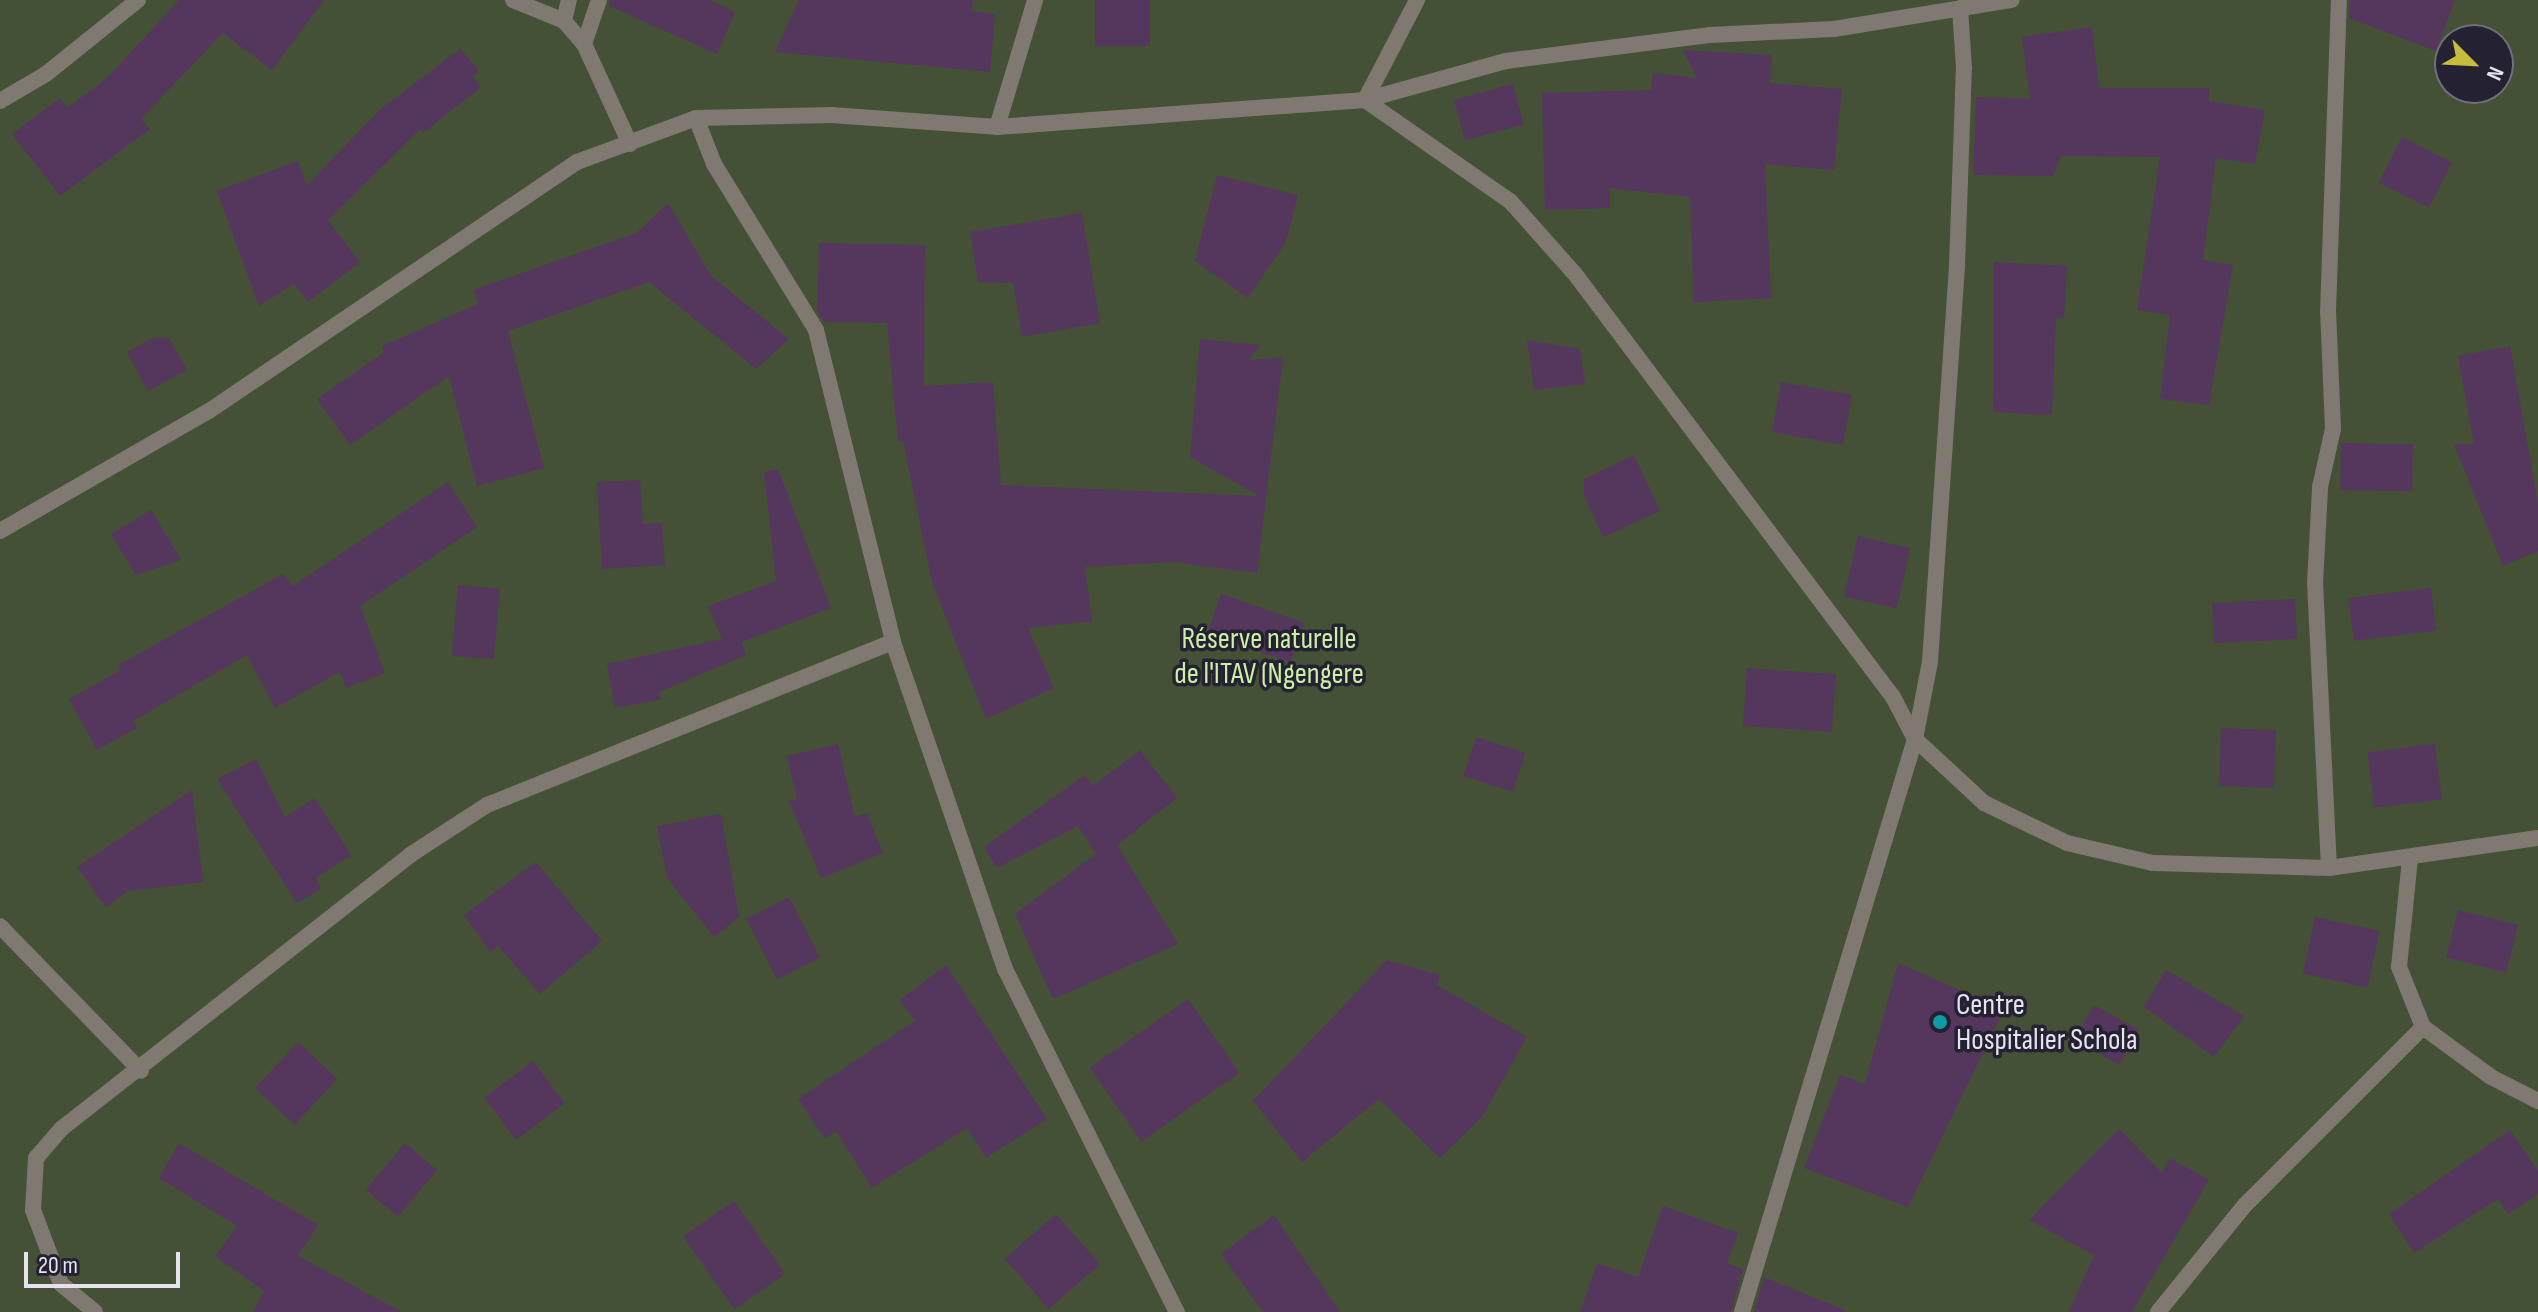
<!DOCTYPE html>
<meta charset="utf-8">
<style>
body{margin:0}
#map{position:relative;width:2538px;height:1312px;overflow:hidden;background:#2d2c3c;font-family:"Sofia Sans Condensed",sans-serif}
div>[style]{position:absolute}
.green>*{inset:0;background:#445136}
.building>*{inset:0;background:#55375e;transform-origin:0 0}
.minor>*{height:16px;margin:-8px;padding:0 8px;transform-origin:8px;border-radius:8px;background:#7f7972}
.dots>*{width:22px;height:22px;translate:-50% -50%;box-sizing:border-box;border:4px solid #242232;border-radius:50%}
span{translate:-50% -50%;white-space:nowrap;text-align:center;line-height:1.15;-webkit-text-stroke:7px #242232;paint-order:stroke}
.park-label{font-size:30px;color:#ccefa6}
.poi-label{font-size:30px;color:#e4e3ee}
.left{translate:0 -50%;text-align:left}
.north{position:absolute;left:2434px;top:24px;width:80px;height:80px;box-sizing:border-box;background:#242232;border:2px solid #716f7d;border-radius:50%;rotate:114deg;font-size:22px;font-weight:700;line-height:32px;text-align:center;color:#e4e3ee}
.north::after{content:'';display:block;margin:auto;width:28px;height:36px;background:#c7bb3c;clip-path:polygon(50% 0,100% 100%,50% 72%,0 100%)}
.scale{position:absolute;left:24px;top:1252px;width:156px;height:36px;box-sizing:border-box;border:4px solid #e4e3ee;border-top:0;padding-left:10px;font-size:24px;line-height:28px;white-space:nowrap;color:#e4e3ee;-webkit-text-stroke:6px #242232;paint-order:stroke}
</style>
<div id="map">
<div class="green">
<i style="clip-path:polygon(evenodd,0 0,2538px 0,2538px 1312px,0 1312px,0 0,2450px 40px,2498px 40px,2498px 88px,2450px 88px,2450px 40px)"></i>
</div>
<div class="building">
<i style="clip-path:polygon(179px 0,324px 0,272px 70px,223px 33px,141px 119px,150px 129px,60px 196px,12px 134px,60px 98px,67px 108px,106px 79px)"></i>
<i style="clip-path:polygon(610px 0,709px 0,735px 12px,717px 54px,609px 6px)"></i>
<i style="clip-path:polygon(799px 0,973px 0,972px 11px,995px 14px,990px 72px,775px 52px)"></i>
<i style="left:1095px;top:0;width:55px;height:46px"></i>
<i style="clip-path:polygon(2350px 0,2455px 0,2436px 51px,2349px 18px)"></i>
<i style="clip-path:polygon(2092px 27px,2099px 88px,2209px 88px,2209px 101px,2265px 110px,2255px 164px,2216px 158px,2203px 260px,2233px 265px,2209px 405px,2160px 399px,2170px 315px,2137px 310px,2160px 157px,2061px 156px,2053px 176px,1973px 175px,1976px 97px,2030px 99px,2022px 37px)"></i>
<i style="clip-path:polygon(460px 49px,479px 70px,473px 77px,481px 87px,423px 133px,420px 129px,328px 220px,360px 262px,308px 302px,294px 284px,259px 306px,217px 191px,298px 161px,307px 185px,382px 108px)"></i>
<i style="clip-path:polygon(1683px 50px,1772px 55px,1770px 83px,1842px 89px,1834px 170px,1765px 164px,1771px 298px,1694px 302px,1690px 197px,1610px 188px,1610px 208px,1545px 210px,1542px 93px,1651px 90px,1653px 73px,1697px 78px)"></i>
<i style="left:1513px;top:84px;width:42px;height:61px;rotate:75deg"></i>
<i style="left:2402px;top:137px;width:56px;height:51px;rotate:27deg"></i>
<i style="clip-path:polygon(1217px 175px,1298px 195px,1286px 242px,1248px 298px,1195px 261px)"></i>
<i style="clip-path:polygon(668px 203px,711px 276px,789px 339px,756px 369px,649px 282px,508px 331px,544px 468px,477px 486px,449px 376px,350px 445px,317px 399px,384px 352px,382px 346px,478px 304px,473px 290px,636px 233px)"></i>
<i style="clip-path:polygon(1082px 213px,1100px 323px,1022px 337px,1013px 283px,978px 282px,970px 232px)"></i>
<i style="clip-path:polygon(819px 243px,925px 245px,924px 386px,993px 382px,1001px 485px,1259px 496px,1190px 457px,1200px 339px,1260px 345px,1249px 360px,1283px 357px,1257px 573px,1173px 562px,1085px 567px,1092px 621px,1028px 628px,1054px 688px,986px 719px,932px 582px,903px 441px,898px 441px,887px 323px,824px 322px,817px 311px)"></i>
<i style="clip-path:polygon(1994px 262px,2067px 266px,2064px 318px,2056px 318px,2052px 415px,1993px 412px)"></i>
<i style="clip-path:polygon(152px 338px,169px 338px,187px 370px,148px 391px,127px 352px)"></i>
<i style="clip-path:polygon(1527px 340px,1580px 349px,1585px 384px,1534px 390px)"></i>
<i style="clip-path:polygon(2510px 346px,2538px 504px,2538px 551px,2503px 566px,2454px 444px,2474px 444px,2458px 356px)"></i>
<i style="left:1781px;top:382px;width:72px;height:51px;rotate:10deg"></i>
<i style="left:2341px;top:443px;width:72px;height:47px;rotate:1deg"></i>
<i style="clip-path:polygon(1634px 455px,1660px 511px,1603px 537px,1584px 495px,1584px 479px)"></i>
<i style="clip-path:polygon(778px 469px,831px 608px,742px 642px,746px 655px,659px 692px,661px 699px,615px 708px,607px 664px,722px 639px,708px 606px,776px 581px,764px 472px)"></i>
<i style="clip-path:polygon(640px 480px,643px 524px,662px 523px,665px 565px,602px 569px,597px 482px)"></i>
<i style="clip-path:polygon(448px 482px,477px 527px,360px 606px,385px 673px,346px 688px,340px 672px,275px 708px,247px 655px,133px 721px,137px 728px,97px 750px,69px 699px,121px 670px,118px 665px,283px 574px,293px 586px)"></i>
<i style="clip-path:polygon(151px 510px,181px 560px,136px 575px,111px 534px)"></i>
<i style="left:1858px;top:536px;width:54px;height:62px;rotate:13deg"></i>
<i style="left:458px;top:585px;width:42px;height:71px;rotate:5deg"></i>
<i style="left:2431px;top:588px;width:43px;height:83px;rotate:83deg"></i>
<i style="left:1221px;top:594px;width:88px;height:42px;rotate:19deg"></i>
<i style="left:2295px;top:599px;width:40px;height:83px;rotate:87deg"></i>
<i style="left:1747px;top:668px;width:89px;height:58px;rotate:4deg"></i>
<i style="left:2221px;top:728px;width:55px;height:58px;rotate:2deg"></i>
<i style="left:1476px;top:737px;width:52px;height:41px;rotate:18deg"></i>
<i style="clip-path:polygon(838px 744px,855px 817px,867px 813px,883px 853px,821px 878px,789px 801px,797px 799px,787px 756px)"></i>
<i style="left:2435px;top:744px;width:56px;height:68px;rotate:83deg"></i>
<i style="clip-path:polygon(1140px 750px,1177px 798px,1117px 845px,1178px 944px,1053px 999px,1015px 914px,1096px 854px,1078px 826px,997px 868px,984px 847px,1085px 775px,1093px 786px)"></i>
<i style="clip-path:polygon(256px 759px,285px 817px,315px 798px,351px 855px,316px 878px,321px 889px,297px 903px,217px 779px)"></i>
<i style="clip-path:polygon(192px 790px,203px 882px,128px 891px,106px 907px,77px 867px)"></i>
<i style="clip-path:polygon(721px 814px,739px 917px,714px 937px,667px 878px,657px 826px)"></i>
<i style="clip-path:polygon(536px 862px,602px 941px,540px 994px,498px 946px,490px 952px,464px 915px)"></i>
<i style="left:789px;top:897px;width:68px;height:48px;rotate:63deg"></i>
<i style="left:2458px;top:910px;width:62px;height:49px;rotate:14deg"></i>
<i style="left:2315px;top:917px;width:66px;height:58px;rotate:12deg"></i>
<i style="clip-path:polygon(1387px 960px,1440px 975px,1437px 985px,1527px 1037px,1482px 1117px,1440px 1158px,1379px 1099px,1302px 1162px,1253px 1101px)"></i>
<i style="clip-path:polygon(1898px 963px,2004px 1010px,1908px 1207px,1804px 1168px,1840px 1075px,1865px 1084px)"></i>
<i style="clip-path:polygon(946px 965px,1047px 1119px,986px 1158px,967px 1128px,872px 1188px,836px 1131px,825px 1139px,798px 1099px,915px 1021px,900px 1000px)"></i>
<i style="clip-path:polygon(2166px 970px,2244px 1016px,2214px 1057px,2144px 1007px)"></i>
<i style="left:1188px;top:999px;width:90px;height:120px;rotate:55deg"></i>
<i style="left:2094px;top:1005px;width:51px;height:40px;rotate:29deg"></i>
<i style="left:298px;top:1042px;width:54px;height:63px;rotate:43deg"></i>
<i style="left:533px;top:1061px;width:53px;height:61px;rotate:53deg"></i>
<i style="clip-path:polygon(2119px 1129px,2162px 1173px,2170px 1158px,2209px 1180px,2132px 1312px,2069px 1312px,2094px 1255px,2029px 1220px)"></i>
<i style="clip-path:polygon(2510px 1130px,2538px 1171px,2538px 1194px,2508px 1214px,2498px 1199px,2414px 1253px,2389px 1214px)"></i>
<i style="clip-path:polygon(179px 1143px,318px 1225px,298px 1256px,402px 1312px,253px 1312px,264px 1291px,215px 1256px,237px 1226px,159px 1178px)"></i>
<i style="left:405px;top:1143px;width:42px;height:61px;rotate:40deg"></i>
<i style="left:734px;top:1201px;width:89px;height:62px;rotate:55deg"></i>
<i style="clip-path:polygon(1663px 1206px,1738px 1233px,1727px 1263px,1743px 1269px,1731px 1312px,1580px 1312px,1597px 1263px,1638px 1277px)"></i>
<i style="left:1056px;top:1214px;width:67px;height:68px;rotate:49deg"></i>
<i style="clip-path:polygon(1274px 1215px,1340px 1312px,1263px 1312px,1221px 1254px)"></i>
<i style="clip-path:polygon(1764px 1277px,1845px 1310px,1845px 1312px,1754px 1312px)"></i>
</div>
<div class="minor">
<i style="left:513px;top:0;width:55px;rotate:22.4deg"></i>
<i style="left:564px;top:21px;width:30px;rotate:49deg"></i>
<i style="left:584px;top:44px;width:110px;rotate:65.3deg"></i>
<i style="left:564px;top:21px;width:22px;rotate:-77deg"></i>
<i style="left:584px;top:44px;width:46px;rotate:-71.2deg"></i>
<i style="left:1365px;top:100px;width:146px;rotate:-15.5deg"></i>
<i style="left:1506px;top:61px;width:206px;rotate:-7.3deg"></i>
<i style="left:1710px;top:35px;width:124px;rotate:-2.8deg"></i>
<i style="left:1834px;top:29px;width:180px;rotate:-9.3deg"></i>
<i style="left:1365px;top:100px;width:113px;rotate:-62.5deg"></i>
<i style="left:0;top:101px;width:53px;rotate:-30.4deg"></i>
<i style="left:46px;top:74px;width:118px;rotate:-38.8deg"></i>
<i style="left:696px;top:118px;width:49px;rotate:68.6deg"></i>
<i style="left:714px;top:164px;width:195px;rotate:58.4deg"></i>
<i style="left:816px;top:330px;width:321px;rotate:76.1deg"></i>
<i style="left:893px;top:642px;width:346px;rotate:71.1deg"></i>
<i style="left:1005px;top:969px;width:384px;rotate:63.4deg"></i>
<i style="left:997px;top:127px;width:133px;rotate:-73.3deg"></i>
<i style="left:0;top:531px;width:241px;rotate:-29.9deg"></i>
<i style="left:209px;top:411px;width:444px;rotate:-34.1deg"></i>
<i style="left:577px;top:162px;width:127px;rotate:-20.3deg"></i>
<i style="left:696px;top:118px;width:135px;rotate:-1.3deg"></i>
<i style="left:831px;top:115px;width:166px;rotate:4.1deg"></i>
<i style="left:997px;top:127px;width:369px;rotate:-4.2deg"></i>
<i style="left:1365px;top:100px;width:178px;rotate:34.9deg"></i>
<i style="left:1511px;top:202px;width:96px;rotate:48.4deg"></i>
<i style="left:1575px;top:274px;width:529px;rotate:53.07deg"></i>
<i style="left:1893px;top:697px;width:47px;rotate:62.4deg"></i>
<i style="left:1915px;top:739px;width:94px;rotate:42.8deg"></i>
<i style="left:1984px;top:803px;width:92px;rotate:25.7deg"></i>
<i style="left:2067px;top:843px;width:88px;rotate:13.1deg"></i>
<i style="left:2153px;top:863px;width:176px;rotate:1.6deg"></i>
<i style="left:2329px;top:868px;width:211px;rotate:-8.2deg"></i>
<i style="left:2329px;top:868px;width:284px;rotate:-92.8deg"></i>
<i style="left:2315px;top:584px;width:97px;rotate:-87deg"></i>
<i style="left:2320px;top:487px;width:59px;rotate:-77.4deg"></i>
<i style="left:2333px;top:429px;width:117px;rotate:-92.4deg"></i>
<i style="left:2328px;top:312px;width:312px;rotate:-88deg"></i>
<i style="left:0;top:926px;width:202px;rotate:45.8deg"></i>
<i style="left:2423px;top:1027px;width:84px;rotate:36.3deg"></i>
<i style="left:2491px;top:1077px;width:53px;rotate:27.1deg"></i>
<i style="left:95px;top:1312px;width:44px;rotate:-140.5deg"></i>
<i style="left:61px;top:1284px;width:79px;rotate:-110.7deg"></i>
<i style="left:33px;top:1210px;width:52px;rotate:-86.7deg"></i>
<i style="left:36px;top:1158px;width:38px;rotate:-49deg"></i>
<i style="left:61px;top:1129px;width:444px;rotate:-38.1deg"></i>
<i style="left:410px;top:855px;width:92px;rotate:-33deg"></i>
<i style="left:487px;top:805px;width:437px;rotate:-21.9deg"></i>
<i style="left:1742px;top:1312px;width:599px;rotate:-73.2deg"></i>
<i style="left:1915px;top:739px;width:78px;rotate:-79deg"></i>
<i style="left:1930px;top:662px;width:397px;rotate:-86.1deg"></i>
<i style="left:1957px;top:266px;width:198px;rotate:-88deg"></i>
<i style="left:1964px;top:68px;width:60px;rotate:-93.8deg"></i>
<i style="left:2158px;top:1312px;width:138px;rotate:-50.9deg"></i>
<i style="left:2245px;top:1205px;width:252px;rotate:-45deg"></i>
<i style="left:2423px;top:1027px;width:65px;rotate:-111.8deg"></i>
<i style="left:2399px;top:967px;width:109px;rotate:-84.2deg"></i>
</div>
<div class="dots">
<i style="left:1940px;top:1022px;background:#0f9aa8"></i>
</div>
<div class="park-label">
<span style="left:1269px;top:656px">Réserve naturelle<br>de l'ITAV (Ngengere</span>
</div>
<div class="poi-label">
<span class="left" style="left:1956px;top:1022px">Centre<br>Hospitalier Schola</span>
</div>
<div class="north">N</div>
<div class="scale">20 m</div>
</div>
